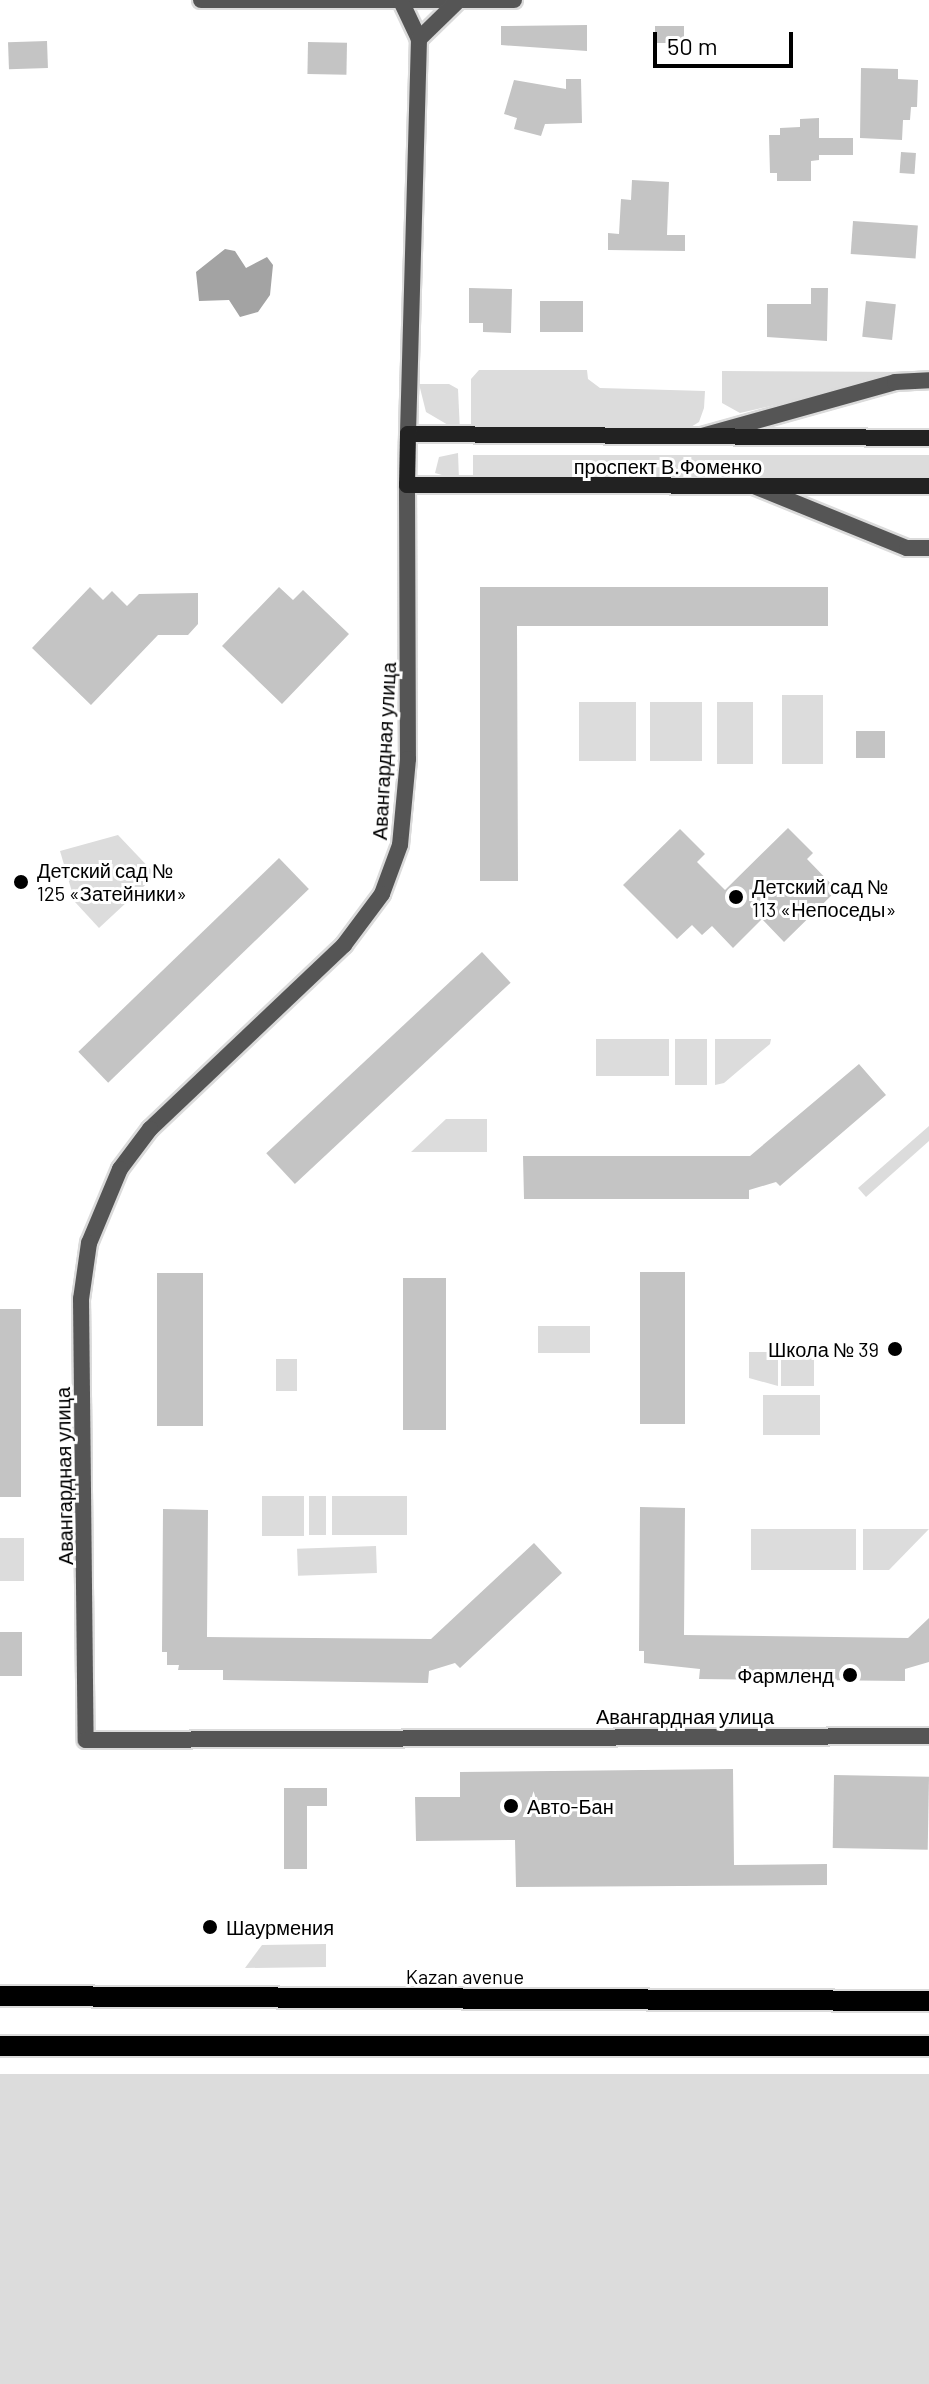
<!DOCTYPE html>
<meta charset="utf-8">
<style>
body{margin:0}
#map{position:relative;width:929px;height:2384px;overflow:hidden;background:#fff;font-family:Barlow,sans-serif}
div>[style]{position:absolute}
.green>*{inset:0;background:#dcdcdc;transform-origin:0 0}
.water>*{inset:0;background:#a3a3a3}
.building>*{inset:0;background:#c4c4c4;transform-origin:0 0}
.roads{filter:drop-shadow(2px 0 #dbdbdb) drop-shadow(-2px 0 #dbdbdb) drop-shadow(0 2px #dbdbdb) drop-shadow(0 -2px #dbdbdb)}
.minor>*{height:16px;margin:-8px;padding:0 8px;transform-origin:8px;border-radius:8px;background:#555}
.tertiary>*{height:16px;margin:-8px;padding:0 8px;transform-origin:8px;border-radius:8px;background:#555}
.secondary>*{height:16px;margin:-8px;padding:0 8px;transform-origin:8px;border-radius:8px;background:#222}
.primary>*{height:20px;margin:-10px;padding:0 10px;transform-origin:10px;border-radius:10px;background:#000}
.dots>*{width:22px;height:22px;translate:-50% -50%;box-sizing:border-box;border:4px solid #fff;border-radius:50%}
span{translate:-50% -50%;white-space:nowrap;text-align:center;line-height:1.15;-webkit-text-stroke:6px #fff;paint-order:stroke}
.street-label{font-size:20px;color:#000}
.poi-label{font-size:20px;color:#000}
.left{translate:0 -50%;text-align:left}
.right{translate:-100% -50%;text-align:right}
.scale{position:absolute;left:653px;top:32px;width:140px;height:36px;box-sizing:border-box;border:4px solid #000;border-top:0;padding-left:10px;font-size:24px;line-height:28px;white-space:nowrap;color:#000;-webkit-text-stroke:6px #fff;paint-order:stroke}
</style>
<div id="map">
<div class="green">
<i style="clip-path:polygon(479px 370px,587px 370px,588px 379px,600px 388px,705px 391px,704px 408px,699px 422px,686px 430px,471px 431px,471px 379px)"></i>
<i style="clip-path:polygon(722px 371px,920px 372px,740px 413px,722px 403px)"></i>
<i style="clip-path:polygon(419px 384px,449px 384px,458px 389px,460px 432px,426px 412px)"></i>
<i style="clip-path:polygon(458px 453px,459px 480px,435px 473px,439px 457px)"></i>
<i style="left:473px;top:455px;width:456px;height:24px"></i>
<i style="left:782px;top:695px;width:41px;height:69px"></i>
<i style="left:579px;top:702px;width:57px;height:59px"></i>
<i style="left:650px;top:702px;width:52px;height:59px"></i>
<i style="left:717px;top:702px;width:36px;height:62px"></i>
<i style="clip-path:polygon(118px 835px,156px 875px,99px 928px,75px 902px,60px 851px)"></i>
<i style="left:596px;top:1039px;width:73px;height:37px"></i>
<i style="left:675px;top:1039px;width:32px;height:46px"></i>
<i style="clip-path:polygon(715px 1039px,771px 1039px,770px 1044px,724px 1083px,715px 1085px)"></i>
<i style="clip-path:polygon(446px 1119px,487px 1119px,487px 1152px,411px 1152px)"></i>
<i style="clip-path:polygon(929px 1126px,929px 1141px,866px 1197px,858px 1188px)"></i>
<i style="left:590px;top:1326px;width:27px;height:52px;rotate:90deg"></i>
<i style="clip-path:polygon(749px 1352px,778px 1352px,778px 1386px,749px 1378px)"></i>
<i style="left:781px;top:1352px;width:33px;height:34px"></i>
<i style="left:276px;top:1359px;width:21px;height:32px"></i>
<i style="left:763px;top:1395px;width:57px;height:40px"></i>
<i style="left:262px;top:1496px;width:42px;height:40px"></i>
<i style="left:309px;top:1496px;width:17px;height:39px"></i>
<i style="left:332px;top:1496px;width:75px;height:39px"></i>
<i style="left:751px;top:1529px;width:105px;height:41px"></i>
<i style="clip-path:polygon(863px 1529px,929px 1529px,889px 1570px,863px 1570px)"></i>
<i style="left:0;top:1538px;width:24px;height:43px"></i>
<i style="left:376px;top:1546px;width:27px;height:79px;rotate:88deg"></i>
<i style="clip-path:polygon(326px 1944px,326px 1967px,245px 1968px,262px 1945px)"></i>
<i style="left:0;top:2074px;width:929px;height:310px"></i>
</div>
<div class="water">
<i style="clip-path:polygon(225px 249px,235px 251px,246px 268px,267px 257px,273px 265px,270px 295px,258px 312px,240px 317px,229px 300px,199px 301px,196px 272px)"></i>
</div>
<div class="building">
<i style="clip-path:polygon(587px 25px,587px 51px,501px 45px,501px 26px)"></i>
<i style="left:655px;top:26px;width:29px;height:17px"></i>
<i style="left:47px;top:41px;width:27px;height:39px;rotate:88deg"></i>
<i style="left:308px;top:42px;width:39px;height:32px;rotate:1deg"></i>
<i style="clip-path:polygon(861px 68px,898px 69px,898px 79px,918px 80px,917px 107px,911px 107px,910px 120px,903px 120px,902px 140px,860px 138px)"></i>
<i style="clip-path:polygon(566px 79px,581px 79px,582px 123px,545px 124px,541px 136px,514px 129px,517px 118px,504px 114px,514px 80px,566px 89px)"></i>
<i style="clip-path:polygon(819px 118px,819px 138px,853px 138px,853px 155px,819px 155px,819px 160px,811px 161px,811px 181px,777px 181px,777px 173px,770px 173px,769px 135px,780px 135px,780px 128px,800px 127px,800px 119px)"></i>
<i style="left:901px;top:152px;width:15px;height:21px;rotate:4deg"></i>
<i style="clip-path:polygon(632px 180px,669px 182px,667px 235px,685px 235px,685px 251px,608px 250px,608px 233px,619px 234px,621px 199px,631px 200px)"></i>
<i style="left:853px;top:221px;width:65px;height:33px;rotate:4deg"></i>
<i style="clip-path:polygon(469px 288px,512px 289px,511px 333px,483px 332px,483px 323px,469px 323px)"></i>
<i style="clip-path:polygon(811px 288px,828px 288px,827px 341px,767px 337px,767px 304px,811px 304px)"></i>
<i style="left:540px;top:301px;width:43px;height:31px"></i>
<i style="left:866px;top:301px;width:30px;height:36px;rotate:6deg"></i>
<i style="clip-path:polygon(90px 587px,103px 600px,112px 591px,127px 606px,139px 594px,198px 593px,198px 624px,188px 635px,158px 635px,91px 705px,32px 648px)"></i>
<i style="clip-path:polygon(279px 587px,293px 600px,303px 590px,349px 634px,282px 704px,222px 646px)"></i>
<i style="clip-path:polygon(480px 587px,828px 587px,828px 626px,517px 626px,518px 881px,480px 881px)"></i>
<i style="left:856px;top:731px;width:29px;height:27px"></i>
<i style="clip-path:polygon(788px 828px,813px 853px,807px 859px,837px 890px,784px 942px,762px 919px,733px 948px,712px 926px,702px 935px,692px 925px,677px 939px,623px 885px,680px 829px,705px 854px,697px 862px,725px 890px)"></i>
<i style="left:279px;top:858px;width:43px;height:279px;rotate:46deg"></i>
<i style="left:482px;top:952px;width:42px;height:295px;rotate:47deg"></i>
<i style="clip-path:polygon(859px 1064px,886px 1095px,780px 1186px,776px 1182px,749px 1190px,749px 1199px,524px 1199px,523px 1156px,750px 1156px)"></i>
<i style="left:640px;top:1272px;width:45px;height:152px"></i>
<i style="left:157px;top:1273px;width:46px;height:153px"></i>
<i style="left:403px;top:1278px;width:43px;height:152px"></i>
<i style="left:0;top:1309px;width:21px;height:188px"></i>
<i style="clip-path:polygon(640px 1507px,685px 1508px,684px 1635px,908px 1638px,929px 1618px,929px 1662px,905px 1669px,905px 1681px,699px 1679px,700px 1669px,644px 1663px,644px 1651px,639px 1651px)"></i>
<i style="clip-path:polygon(163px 1509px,208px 1510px,207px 1637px,431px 1639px,534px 1543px,562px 1573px,460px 1668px,455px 1663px,429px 1671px,428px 1683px,223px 1680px,223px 1670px,178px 1670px,179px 1665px,167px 1665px,167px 1652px,162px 1652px)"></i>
<i style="left:0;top:1632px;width:22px;height:44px"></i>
<i style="clip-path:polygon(733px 1769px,734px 1865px,827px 1864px,827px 1885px,516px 1887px,515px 1840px,416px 1841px,415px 1797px,460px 1797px,460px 1772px)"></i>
<i style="left:834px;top:1775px;width:95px;height:73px;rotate:1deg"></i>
<i style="clip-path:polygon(284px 1788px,327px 1788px,327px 1806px,307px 1806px,307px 1869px,284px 1869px)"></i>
</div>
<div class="roads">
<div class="minor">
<i style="left:201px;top:0;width:313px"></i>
<i style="left:702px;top:436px;width:200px;rotate:-15.6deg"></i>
<i style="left:895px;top:382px;width:34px;rotate:-3deg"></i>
<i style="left:754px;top:486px;width:165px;rotate:22.1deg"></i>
<i style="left:907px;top:548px;width:22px"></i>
</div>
<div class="tertiary">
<i style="left:401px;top:1px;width:42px;rotate:64.7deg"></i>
<i style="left:419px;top:39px;width:395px;rotate:91.6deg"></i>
<i style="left:419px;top:39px;width:54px;rotate:-44.3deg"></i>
<i style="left:407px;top:485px;width:274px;rotate:89.8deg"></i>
<i style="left:408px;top:759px;width:86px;rotate:95.3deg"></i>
<i style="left:400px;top:845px;width:52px;rotate:110.2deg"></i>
<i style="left:382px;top:894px;width:64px;rotate:126.7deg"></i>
<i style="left:344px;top:945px;width:267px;rotate:136.5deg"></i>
<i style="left:150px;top:1129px;width:50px;rotate:126.9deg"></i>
<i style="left:120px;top:1169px;width:80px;rotate:112.7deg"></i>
<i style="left:89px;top:1243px;width:57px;rotate:98.1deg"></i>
<i style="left:81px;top:1299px;width:441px;rotate:89.4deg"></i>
<i style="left:86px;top:1740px;width:843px;rotate:-0.27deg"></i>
</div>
<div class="secondary">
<i style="left:929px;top:438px;width:521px;rotate:-179.56deg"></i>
<i style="left:408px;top:434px;width:51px;rotate:91.1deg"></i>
<i style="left:407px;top:485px;width:522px;rotate:0.11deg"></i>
</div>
<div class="primary">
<i style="left:0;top:1996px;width:929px;rotate:0.31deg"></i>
<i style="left:0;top:2046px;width:929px"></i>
</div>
</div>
<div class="dots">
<i style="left:21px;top:882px;background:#000"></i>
<i style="left:736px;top:897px;background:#000"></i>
<i style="left:895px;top:1349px;background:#000"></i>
<i style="left:850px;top:1675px;background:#000"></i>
<i style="left:511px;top:1806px;background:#000"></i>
<i style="left:210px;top:1927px;background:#000"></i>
</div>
<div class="street-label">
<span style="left:668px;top:466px">проспект В.Фоменко</span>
<span style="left:384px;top:751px;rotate:-87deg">Авангардная улица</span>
<span style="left:64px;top:1476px;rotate:-91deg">Авангардная улица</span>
<span style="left:685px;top:1716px">Авангардная улица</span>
<span style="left:465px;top:1976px">Kazan avenue</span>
</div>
<div class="poi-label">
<span class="left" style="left:37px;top:882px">Детский сад №<br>125 «Затейники»</span>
<span class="left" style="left:752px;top:898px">Детский сад №<br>113 «Непоседы»</span>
<span class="right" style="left:879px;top:1349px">Школа № 39</span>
<span class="right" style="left:834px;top:1675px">Фармленд</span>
<span class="left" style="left:527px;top:1806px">Авто-Бан</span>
<span class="left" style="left:226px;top:1927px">Шаурмения</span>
</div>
<div class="scale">50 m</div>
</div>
